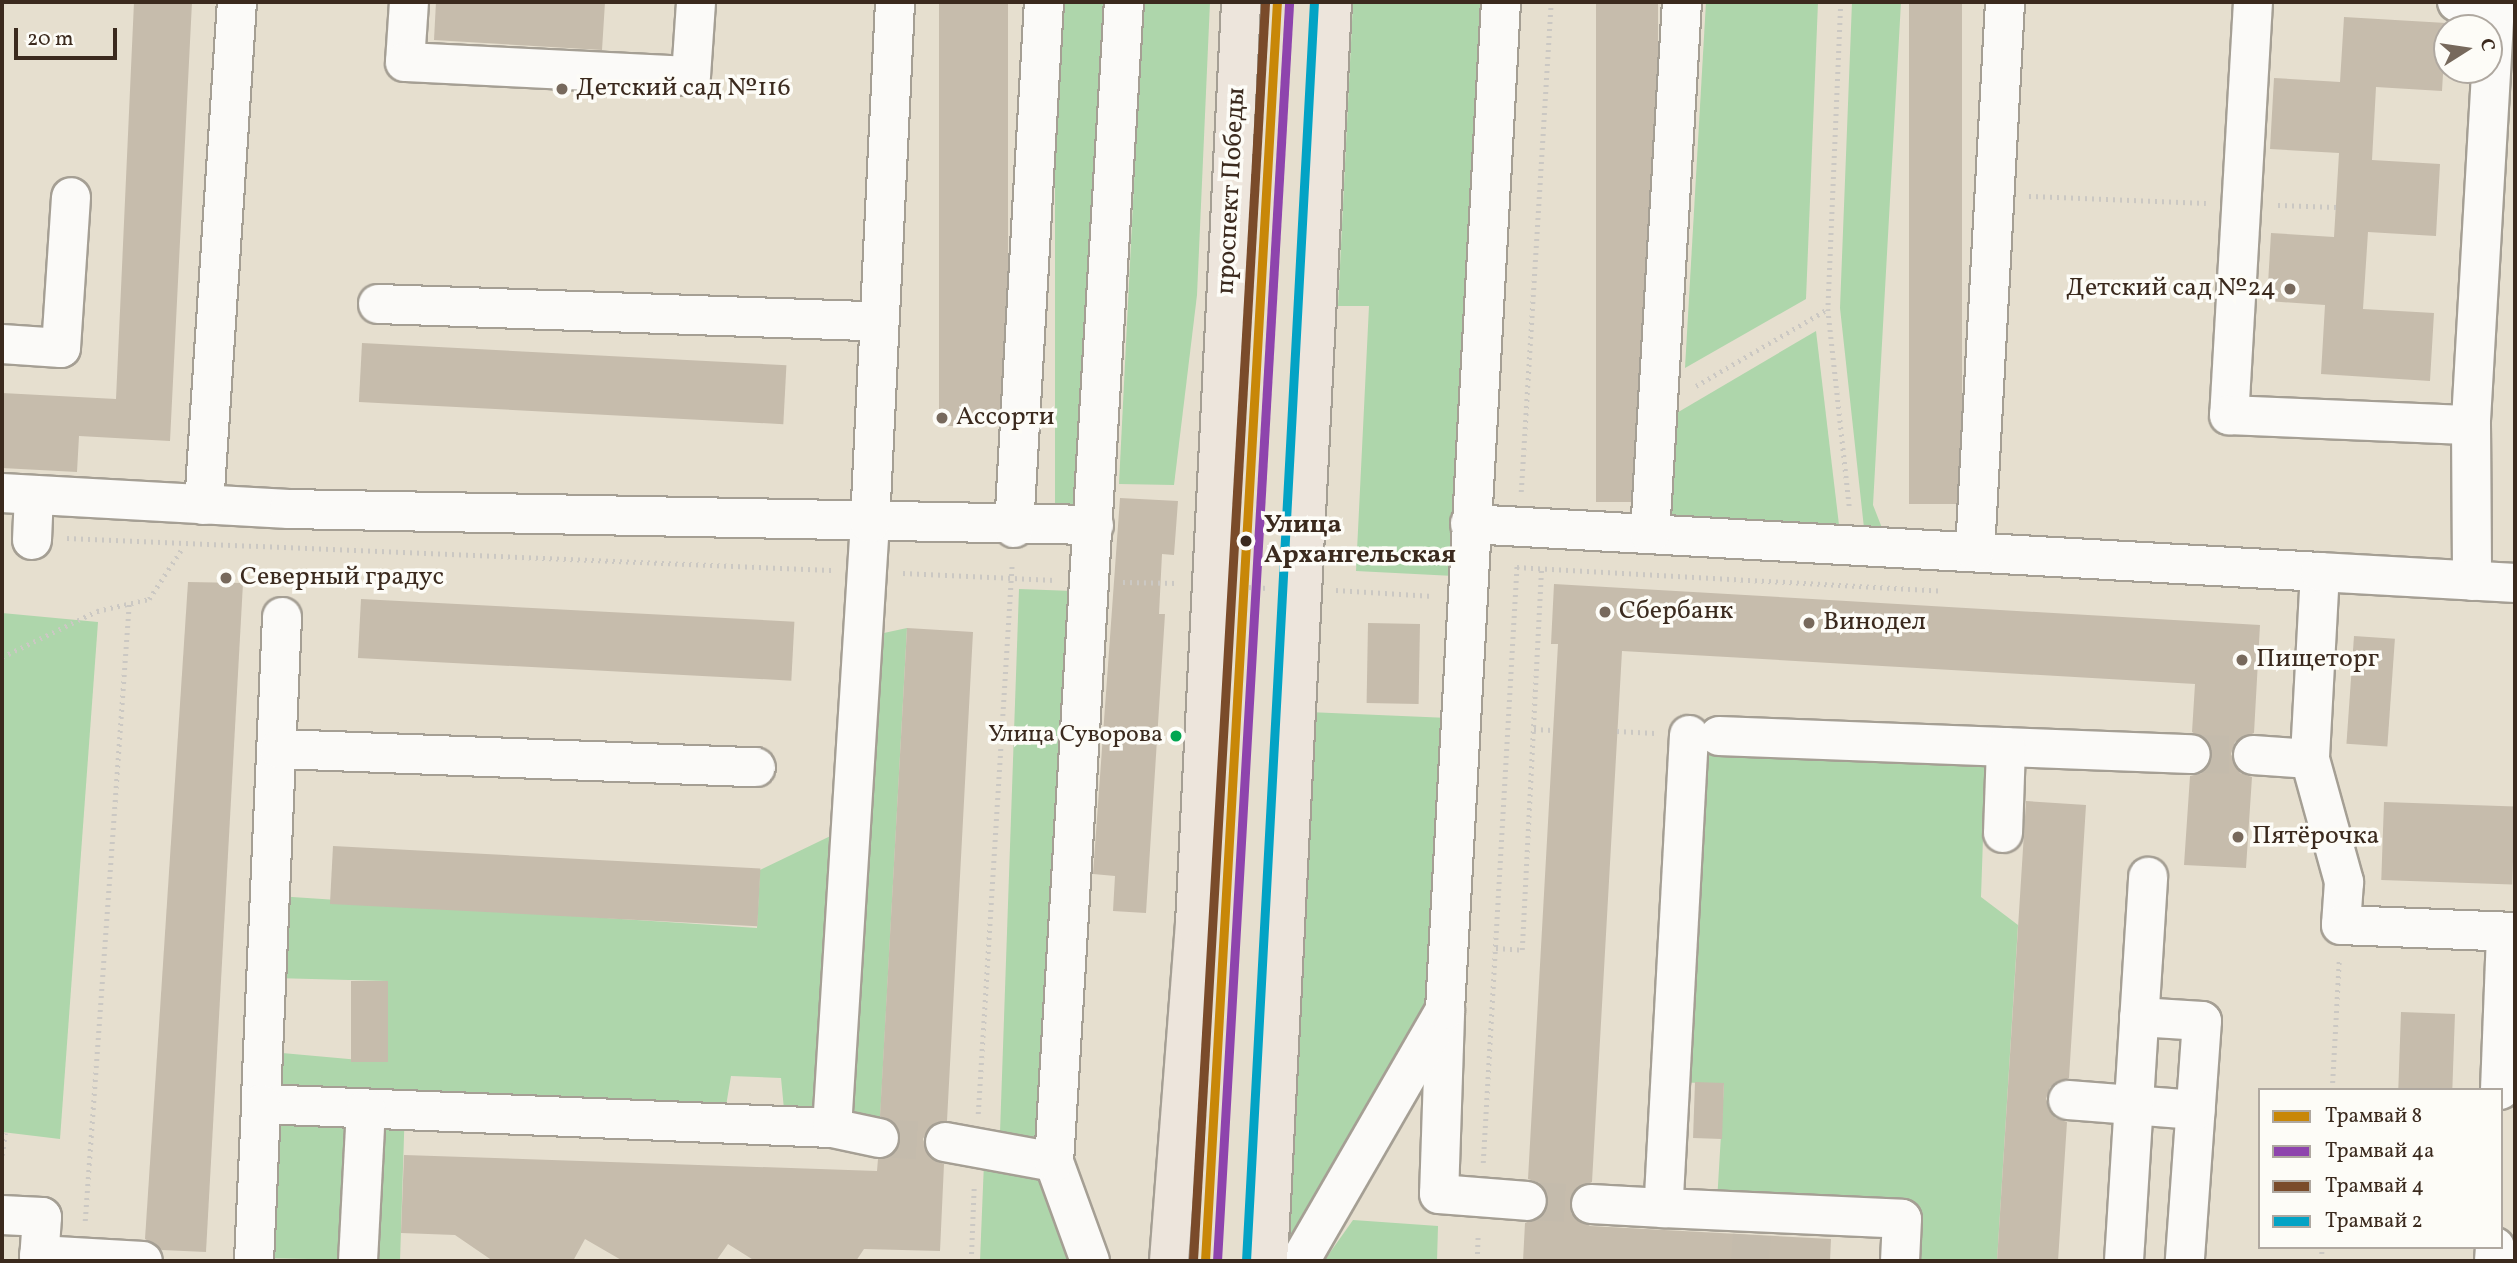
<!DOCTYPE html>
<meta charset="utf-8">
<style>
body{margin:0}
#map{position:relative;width:2517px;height:1263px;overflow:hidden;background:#e6dfcf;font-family:Vollkorn,serif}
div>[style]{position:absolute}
.green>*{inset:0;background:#aed6ab;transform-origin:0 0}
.building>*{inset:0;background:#c6bcac;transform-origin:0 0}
.minor-tunnel>*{height:38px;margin-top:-19px;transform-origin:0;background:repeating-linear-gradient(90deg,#c4bbac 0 38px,transparent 0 57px)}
.path>*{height:4.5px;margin-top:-2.25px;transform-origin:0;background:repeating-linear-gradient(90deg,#cbc8c3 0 2px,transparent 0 7px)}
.roads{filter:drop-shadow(2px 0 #a59f94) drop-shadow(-2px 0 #a59f94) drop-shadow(0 2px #a59f94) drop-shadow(0 -2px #a59f94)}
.minor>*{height:38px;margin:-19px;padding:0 19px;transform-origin:19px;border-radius:19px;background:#fbfaf8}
.major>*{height:38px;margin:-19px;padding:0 19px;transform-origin:19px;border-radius:19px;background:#ede5dc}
.tram-1>*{height:9px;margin:-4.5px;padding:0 4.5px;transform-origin:4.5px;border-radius:4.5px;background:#c88708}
.tram-2>*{height:9px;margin:-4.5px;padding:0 4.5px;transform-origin:4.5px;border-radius:4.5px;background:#8e44ad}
.tram-3>*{height:9px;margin:-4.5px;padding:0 4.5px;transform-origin:4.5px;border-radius:4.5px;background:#7a4b2a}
.tram-4>*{height:9px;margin:-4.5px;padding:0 4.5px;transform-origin:4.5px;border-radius:4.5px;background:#03a3c5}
.dots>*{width:19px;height:19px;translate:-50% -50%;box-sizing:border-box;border:4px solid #fdfcf7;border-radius:50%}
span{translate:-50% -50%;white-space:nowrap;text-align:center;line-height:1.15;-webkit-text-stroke:7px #fdfcf7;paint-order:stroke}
.bus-label{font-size:24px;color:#3b2a1e}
.right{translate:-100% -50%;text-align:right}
.poi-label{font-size:26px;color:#3b2a1e}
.left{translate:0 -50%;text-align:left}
.street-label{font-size:26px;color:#3b2a1e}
.stop-label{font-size:26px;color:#3b2a1e;font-weight:700}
.frame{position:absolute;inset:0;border:4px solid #3b2a1e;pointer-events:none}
.legend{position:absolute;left:2258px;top:1088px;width:245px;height:161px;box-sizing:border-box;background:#fdfcf7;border:2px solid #afa8a0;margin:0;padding:9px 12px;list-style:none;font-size:21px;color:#3b2a1e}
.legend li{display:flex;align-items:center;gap:14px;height:35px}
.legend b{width:35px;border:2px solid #afa8a0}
.north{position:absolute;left:2433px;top:14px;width:70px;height:70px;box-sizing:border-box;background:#fdfcf7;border:2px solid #afa8a0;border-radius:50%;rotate:78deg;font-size:19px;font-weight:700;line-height:28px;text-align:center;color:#3b2a1e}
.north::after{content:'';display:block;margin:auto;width:24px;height:32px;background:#77695c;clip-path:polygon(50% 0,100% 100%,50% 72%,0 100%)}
.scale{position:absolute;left:14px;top:28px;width:103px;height:32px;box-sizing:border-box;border:4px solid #3b2a1e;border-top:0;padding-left:9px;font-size:21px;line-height:24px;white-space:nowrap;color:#3b2a1e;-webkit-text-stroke:5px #fdfcf7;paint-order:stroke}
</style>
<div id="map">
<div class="green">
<i style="left:1055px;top:2px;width:56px;height:514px"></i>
<i style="clip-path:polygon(1143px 2px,1210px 2px,1197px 295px,1174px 485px,1119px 484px)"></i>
<i style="clip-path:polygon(1353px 2px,1488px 2px,1454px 576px,1356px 571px,1369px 306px,1338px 306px)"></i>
<i style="clip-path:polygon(1706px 2px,1818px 2px,1806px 299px,1685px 368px)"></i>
<i style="clip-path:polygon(1852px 2px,1901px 2px,1873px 505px,1882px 528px,1864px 528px,1840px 308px)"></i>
<i style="clip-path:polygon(1816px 331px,1839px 525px,1670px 517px,1675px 414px)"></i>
<i style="left:1019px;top:589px;width:61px;height:552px;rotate:2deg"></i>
<i style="clip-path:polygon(2px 613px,98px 622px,60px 1139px,2px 1132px)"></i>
<i style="clip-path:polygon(907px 628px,879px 1138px,785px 1120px,781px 1078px,731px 1076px,724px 1118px,405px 1105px,400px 1261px,262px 1258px,271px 1052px,382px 1062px,387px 981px,274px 978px,277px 896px,757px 928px,760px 870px,845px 829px,856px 639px)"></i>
<i style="clip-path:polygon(1308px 712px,1449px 718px,1432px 1006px,1288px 1261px)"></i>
<i style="clip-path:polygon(1695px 741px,1986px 751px,1981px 897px,2018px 925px,1997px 1261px,1906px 1261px,1909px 1214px,1717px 1202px,1724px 1084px,1676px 1082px)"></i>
<i style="clip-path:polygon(984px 1162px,1044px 1170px,1075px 1261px,980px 1261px)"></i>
<i style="clip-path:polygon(1353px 1220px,1438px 1226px,1437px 1261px,1324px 1261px)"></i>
</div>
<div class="building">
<i style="clip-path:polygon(134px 2px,192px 2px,170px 441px,79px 436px,77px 472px,2px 468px,2px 393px,116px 399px)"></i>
<i style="clip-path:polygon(436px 2px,605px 2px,602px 50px,434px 40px)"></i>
<i style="left:939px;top:2px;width:69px;height:424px"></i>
<i style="left:1596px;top:2px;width:62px;height:500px"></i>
<i style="left:1909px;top:2px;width:53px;height:502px"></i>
<i style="clip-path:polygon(2344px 17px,2446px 23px,2442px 91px,2376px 87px,2372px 160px,2440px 164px,2436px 236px,2368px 232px,2363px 309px,2434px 313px,2430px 381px,2321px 374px,2325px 305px,2267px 301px,2271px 233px,2334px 237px,2339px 153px,2270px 149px,2274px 78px,2340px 82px)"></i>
<i style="left:362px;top:343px;width:425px;height:59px;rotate:3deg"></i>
<i style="clip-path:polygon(1120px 498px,1178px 501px,1174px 555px,1162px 554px,1159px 614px,1165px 614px,1146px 913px,1113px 911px,1115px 876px,1093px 874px)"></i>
<i style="clip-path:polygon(188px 582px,243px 583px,206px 1252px,162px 1250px,145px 1239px)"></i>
<i style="clip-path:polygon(1554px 584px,2260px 625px,2254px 733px,2235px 742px,2231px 754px,2240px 773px,2252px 777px,2246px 868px,2184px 865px,2190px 776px,2202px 773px,2213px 756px,2210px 743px,2192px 732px,2195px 684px,1622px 651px,1592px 1182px,1573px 1192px,1571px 1213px,1590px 1226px,1831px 1239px,1830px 1261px,1523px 1261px,1525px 1223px,1545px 1214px,1549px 1202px,1540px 1183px,1528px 1179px,1558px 644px,1551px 644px)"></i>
<i style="left:361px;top:599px;width:434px;height:59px;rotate:3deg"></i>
<i style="left:1368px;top:623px;width:52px;height:80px;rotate:1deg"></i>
<i style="clip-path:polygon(907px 628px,973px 632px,947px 1121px,929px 1127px,923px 1139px,930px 1158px,944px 1164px,940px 1251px,864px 1249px,856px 1261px,755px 1261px,728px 1244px,716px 1261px,623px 1261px,585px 1239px,573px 1261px,493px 1261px,455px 1235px,401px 1233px,404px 1155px,877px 1171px,878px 1159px,896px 1152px,900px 1131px,880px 1116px)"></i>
<i style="left:2354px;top:636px;width:41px;height:108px;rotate:4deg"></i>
<i style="clip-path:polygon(2026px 801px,2086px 805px,2069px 1078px,2050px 1087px,2046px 1099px,2055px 1118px,2067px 1122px,2058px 1261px,1997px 1261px)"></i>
<i style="left:2384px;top:802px;width:131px;height:78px;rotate:2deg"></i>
<i style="left:333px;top:846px;width:428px;height:58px;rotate:3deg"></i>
<i style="left:351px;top:981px;width:37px;height:81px"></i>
<i style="left:2401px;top:1012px;width:54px;height:78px;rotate:2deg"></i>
<i style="left:1695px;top:1082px;width:29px;height:56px;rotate:2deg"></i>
</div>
<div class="minor-tunnel">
<i style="left:2191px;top:754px;width:62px;rotate:0.9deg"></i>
<i style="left:879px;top:1138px;width:66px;rotate:3.5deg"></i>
<i style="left:1527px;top:1201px;width:64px;rotate:2.7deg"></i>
<i style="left:1750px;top:1261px;width:26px;rotate:-86deg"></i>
</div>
<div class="path">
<i style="left:1841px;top:2px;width:307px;rotate:92.4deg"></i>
<i style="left:1828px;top:309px;width:202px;rotate:83.8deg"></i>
<i style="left:2029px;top:196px;width:177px;rotate:2.3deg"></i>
<i style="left:2278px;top:205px;width:58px;rotate:2deg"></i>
<i style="left:1696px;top:386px;width:153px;rotate:-30.3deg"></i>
<i style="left:1521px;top:492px;width:491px;rotate:-86.5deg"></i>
<i style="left:67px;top:538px;width:765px;rotate:2.4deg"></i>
<i style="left:1517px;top:567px;width:426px;rotate:3.2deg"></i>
<i style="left:903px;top:573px;width:152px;rotate:2.6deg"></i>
<i style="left:1123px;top:582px;width:54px;rotate:1.1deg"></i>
<i style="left:1249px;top:587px;width:19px;rotate:3deg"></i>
<i style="left:1336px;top:590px;width:97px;rotate:3.5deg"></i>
<i style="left:2px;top:657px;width:106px;rotate:-25.8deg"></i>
<i style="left:97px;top:611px;width:53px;rotate:-13deg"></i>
<i style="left:149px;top:599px;width:62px;rotate:-56.8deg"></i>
<i style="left:1534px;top:729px;width:19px;rotate:3deg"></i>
<i style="left:1617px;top:731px;width:38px;rotate:3deg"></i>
<i style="left:1496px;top:948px;width:26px;rotate:4deg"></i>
<i style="left:1522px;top:950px;width:381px;rotate:-87.1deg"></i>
<i style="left:2332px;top:1090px;width:130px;rotate:-86.9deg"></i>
<i style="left:978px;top:1114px;width:552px;rotate:-86.47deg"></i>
<i style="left:2px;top:1155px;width:22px;rotate:-82deg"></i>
<i style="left:1483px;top:1163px;width:601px;rotate:-86.76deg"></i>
<i style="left:85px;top:1221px;width:619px;rotate:-85.92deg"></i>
<i style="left:971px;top:1261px;width:76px;rotate:-87.7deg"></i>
<i style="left:1477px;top:1261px;width:27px;rotate:-88deg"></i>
<i style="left:2321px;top:1261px;width:14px;rotate:-86deg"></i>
</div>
<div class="roads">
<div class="minor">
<i style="left:409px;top:2px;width:60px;rotate:93.8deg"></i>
<i style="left:405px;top:62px;width:286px;rotate:2.8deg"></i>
<i style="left:691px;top:76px;width:74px;rotate:-86.1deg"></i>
<i style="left:2253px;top:2px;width:414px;rotate:93.3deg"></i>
<i style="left:2229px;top:415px;width:242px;rotate:2.4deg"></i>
<i style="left:2457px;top:2px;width:38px;rotate:3deg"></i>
<i style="left:2495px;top:4px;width:422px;rotate:93.3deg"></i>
<i style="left:2471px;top:425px;width:156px;rotate:89.6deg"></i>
<i style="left:378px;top:304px;width:499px;rotate:2deg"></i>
<i style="left:2px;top:344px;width:59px;rotate:3.9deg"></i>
<i style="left:61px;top:348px;width:151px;rotate:-86.2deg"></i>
<i style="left:2px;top:493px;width:287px;rotate:3.2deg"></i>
<i style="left:289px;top:509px;width:805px;rotate:1.14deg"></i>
<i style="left:204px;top:505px;width:504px;rotate:-86.25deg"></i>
<i style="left:1470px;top:524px;width:851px;rotate:3.23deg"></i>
<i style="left:2320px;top:572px;width:187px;rotate:93.1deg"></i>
<i style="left:2310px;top:759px;width:128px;rotate:74.5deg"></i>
<i style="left:2344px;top:882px;width:43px;rotate:94deg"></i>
<i style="left:2341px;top:925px;width:174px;rotate:2.3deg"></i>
<i style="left:1014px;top:528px;width:527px;rotate:-86.74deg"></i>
<i style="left:1650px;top:534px;width:533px;rotate:-86.56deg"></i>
<i style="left:32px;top:540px;width:45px;rotate:-87.5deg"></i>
<i style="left:1975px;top:551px;width:550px;rotate:-86.87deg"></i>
<i style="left:2320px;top:572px;width:195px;rotate:3.2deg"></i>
<i style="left:282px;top:617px;width:487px;rotate:92.5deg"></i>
<i style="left:261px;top:1104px;width:572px;rotate:2.41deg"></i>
<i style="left:832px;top:1128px;width:606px;rotate:-86.41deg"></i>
<i style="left:870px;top:523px;width:522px;rotate:-87.25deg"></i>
<i style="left:1689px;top:735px;width:474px;rotate:93.1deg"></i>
<i style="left:1663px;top:1208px;width:239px;rotate:2.6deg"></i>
<i style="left:1902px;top:1219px;width:42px;rotate:92.7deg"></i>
<i style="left:1719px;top:736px;width:472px;rotate:2.2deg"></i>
<i style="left:279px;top:749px;width:477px;rotate:2.2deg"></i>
<i style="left:2253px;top:755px;width:57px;rotate:4deg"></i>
<i style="left:2003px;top:833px;width:86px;rotate:-88deg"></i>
<i style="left:1445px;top:1015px;width:179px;rotate:91.9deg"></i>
<i style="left:1439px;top:1194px;width:88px;rotate:4.5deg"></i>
<i style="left:2139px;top:1017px;width:63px;rotate:3.6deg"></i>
<i style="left:2202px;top:1021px;width:241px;rotate:94.1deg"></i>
<i style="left:2500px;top:1090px;width:158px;rotate:-87.8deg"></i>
<i style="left:2068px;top:1100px;width:128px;rotate:4.5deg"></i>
<i style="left:832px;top:1128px;width:48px;rotate:12deg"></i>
<i style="left:945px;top:1142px;width:111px;rotate:10.4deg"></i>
<i style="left:1591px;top:1204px;width:72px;rotate:3.2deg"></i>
<i style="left:2px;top:1215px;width:40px;rotate:2.9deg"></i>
<i style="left:42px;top:1217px;width:44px;rotate:93.9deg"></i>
<i style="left:39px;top:1255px;width:104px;rotate:3.3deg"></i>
<i style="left:254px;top:1261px;width:157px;rotate:-87.4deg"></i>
<i style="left:358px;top:1261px;width:152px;rotate:-87deg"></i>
<i style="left:1090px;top:1261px;width:105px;rotate:-110deg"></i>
<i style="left:1054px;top:1162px;width:1162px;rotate:-86.55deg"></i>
<i style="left:1300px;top:1261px;width:290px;rotate:-60deg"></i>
<i style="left:1445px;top:1010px;width:1010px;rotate:-86.82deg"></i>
<i style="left:2124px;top:1261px;width:385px;rotate:-86.4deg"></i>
<i style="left:2494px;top:1261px;width:14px;rotate:-86deg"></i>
</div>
<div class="major">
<i style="left:1169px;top:1261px;width:338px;rotate:-85.6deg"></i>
<i style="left:1195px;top:924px;width:923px;rotate:-87.14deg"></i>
<i style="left:1268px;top:1261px;width:1261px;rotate:-87.09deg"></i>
</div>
</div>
<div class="tram-1">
<i style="left:1205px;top:1261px;width:1261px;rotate:-86.73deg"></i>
</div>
<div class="tram-2">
<i style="left:1217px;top:1261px;width:1260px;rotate:-86.72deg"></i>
</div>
<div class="tram-3">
<i style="left:1193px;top:1260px;width:1260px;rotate:-86.72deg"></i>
</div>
<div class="tram-4">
<i style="left:1246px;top:1261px;width:1260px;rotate:-86.91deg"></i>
</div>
<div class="dots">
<i style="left:562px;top:89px;background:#77695c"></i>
<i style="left:2290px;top:289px;background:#77695c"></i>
<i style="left:942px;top:418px;background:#77695c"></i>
<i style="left:1246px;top:541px;background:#3b2a1e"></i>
<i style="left:226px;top:578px;background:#77695c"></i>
<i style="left:1605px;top:612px;background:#77695c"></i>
<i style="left:1809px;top:623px;background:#77695c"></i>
<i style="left:2242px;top:660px;background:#77695c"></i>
<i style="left:1176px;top:736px;background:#00a651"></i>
<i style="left:2238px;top:837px;background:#77695c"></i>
</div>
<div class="bus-label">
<span class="right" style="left:1163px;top:736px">Улица Суворова</span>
</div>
<div class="poi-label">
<span class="left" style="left:576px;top:89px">Детский сад №116</span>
<span class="right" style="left:2276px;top:289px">Детский сад №24</span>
<span class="left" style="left:956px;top:418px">Ассорти</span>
<span class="left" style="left:240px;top:578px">Северный градус</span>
<span class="left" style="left:1619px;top:612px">Сбербанк</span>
<span class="left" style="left:1823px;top:623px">Винодел</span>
<span class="left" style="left:2256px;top:660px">Пищеторг</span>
<span class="left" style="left:2252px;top:837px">Пятёрочка</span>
</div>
<div class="street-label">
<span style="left:1232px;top:191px;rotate:-87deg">проспект Победы</span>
</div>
<div class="stop-label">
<span class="left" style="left:1264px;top:541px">Улица<br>Архангельская</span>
</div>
<div class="frame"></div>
<ul class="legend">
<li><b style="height:9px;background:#c88708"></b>Трамвай 8</li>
<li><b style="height:9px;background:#8e44ad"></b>Трамвай 4а</li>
<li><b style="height:9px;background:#7a4b2a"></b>Трамвай 4</li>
<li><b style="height:9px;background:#03a3c5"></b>Трамвай 2</li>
</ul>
<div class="north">С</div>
<div class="scale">20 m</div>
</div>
